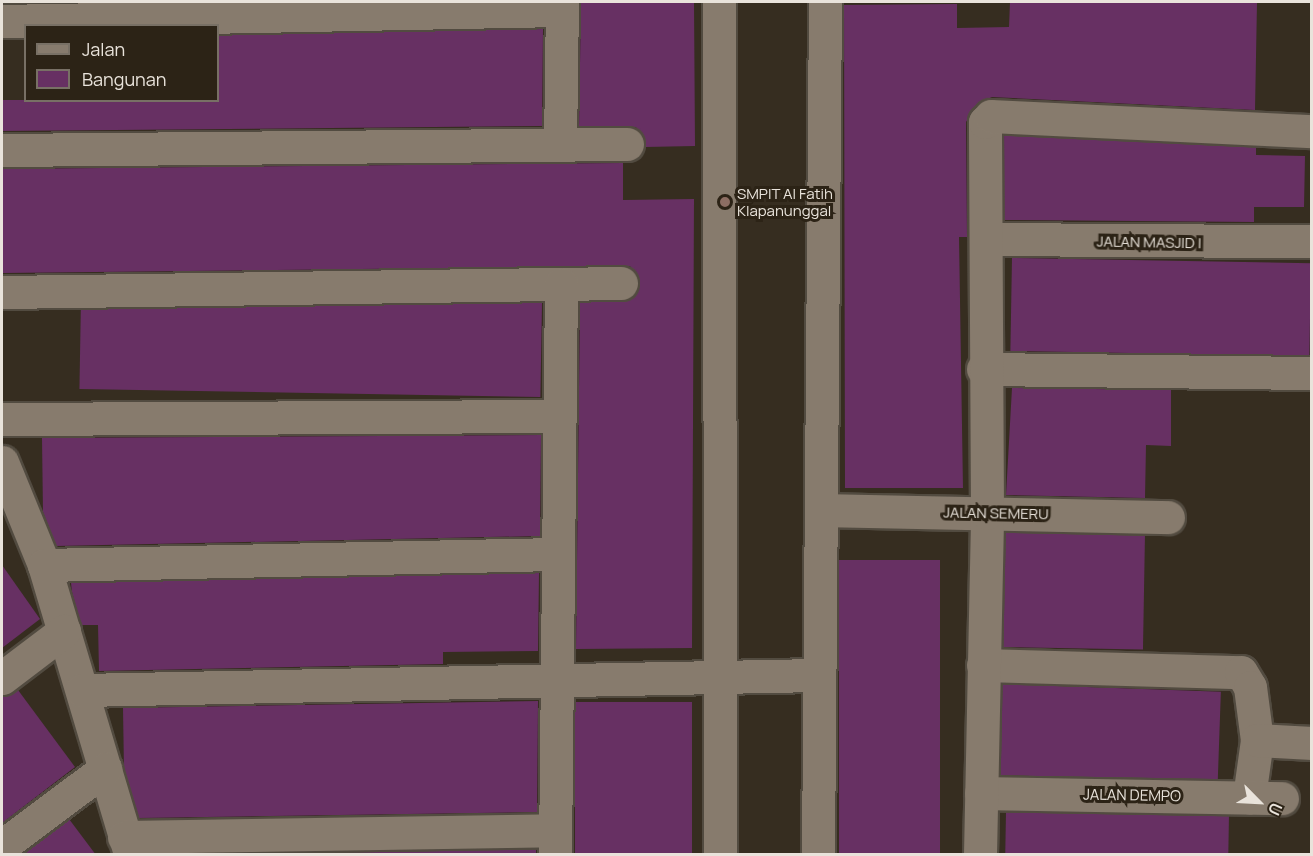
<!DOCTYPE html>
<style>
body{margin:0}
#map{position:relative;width:1313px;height:856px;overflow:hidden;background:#362d20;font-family:Manrope,sans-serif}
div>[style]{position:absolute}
.building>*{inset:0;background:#673063;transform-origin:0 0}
.roads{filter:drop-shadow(2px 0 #524b40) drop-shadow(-2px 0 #524b40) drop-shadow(0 2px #524b40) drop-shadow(0 -2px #524b40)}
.street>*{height:33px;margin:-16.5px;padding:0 16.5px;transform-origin:16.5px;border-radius:16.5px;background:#877b6d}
.dots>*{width:16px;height:16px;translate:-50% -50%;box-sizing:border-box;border:3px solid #2c2316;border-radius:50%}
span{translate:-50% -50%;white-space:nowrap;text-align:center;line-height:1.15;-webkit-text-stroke:6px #2c2316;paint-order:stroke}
.poi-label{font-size:15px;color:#e9e3db}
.left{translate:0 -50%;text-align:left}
.street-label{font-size:15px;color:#e9e3db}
.frame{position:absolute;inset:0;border:3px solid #e9e3db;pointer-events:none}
.legend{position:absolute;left:24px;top:24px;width:195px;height:78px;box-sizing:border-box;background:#2c2316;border:2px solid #787065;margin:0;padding:8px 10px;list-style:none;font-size:18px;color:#e9e3db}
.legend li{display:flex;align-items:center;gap:12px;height:30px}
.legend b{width:30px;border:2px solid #787065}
.north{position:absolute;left:1229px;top:772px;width:60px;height:60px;-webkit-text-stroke:4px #2c2316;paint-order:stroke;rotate:114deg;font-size:16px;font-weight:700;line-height:24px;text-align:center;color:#e9e3db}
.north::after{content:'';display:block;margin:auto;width:21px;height:27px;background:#e9e3db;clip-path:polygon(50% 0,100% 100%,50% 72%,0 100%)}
</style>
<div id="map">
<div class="building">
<i style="clip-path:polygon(581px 2px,694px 2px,695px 146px,645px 147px,636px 127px,579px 126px)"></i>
<i style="clip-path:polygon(1010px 2px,1257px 3px,1255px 110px,992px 97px,978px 103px,966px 122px,967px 237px,959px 237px,963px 488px,845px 488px,844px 5px,957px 4px,957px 28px,1009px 27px)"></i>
<i style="clip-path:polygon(543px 29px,542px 126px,2px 131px,2px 100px,219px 100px,219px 35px)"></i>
<i style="clip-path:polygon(1004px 135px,1256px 147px,1256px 155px,1305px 156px,1304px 207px,1254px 207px,1254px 222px,1004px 220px)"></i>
<i style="clip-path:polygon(623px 163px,623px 200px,694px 199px,692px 648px,576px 649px,580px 302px,631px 299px,640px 282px,630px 266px,3px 273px,2px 169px)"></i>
<i style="left:1012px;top:258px;width:299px;height:93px;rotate:1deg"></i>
<i style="left:542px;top:303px;width:94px;height:461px;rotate:91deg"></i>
<i style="clip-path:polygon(1012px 388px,1171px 390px,1171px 446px,1146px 445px,1145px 498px,1006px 495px)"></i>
<i style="clip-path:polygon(541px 435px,540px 536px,56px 546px,43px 512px,42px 438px)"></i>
<i style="left:1005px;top:532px;width:140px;height:115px;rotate:1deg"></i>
<i style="left:839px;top:560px;width:101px;height:295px"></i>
<i style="clip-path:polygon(2px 565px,40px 619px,2px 648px)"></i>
<i style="clip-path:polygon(539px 573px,538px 651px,443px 652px,443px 664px,99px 671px,98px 625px,81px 625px,72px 592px,71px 583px)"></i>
<i style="left:1002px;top:684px;width:219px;height:91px;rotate:2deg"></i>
<i style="clip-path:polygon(18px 690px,75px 767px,2px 823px,2px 696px)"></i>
<i style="clip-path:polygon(538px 701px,537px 812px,139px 818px,124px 769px,123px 708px)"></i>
<i style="left:575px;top:702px;width:117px;height:153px"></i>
<i style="left:1006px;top:812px;width:223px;height:43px;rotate:1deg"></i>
<i style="clip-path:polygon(69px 819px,96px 855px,22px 855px)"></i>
<i style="clip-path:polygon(536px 849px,536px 855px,201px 855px)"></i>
</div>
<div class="roads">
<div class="street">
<i style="left:719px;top:2px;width:852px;rotate:89.93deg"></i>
<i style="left:2px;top:21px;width:560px;rotate:-1.13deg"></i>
<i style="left:560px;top:145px;width:143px;rotate:-89.2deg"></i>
<i style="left:2px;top:150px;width:625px;rotate:-0.55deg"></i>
<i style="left:987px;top:239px;width:325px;rotate:0.4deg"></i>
<i style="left:2px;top:292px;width:619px;rotate:-0.83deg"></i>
<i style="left:983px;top:369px;width:329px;rotate:0.7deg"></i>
<i style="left:2px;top:419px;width:557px;rotate:-0.31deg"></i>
<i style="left:2px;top:462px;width:111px;rotate:67.8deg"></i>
<i style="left:44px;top:565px;width:302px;rotate:73.4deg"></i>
<i style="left:824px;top:510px;width:344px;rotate:1.2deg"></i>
<i style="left:44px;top:565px;width:514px;rotate:-1.23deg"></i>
<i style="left:983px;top:665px;width:258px;rotate:1.6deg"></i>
<i style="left:1241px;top:672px;width:17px;rotate:59deg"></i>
<i style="left:1250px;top:687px;width:53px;rotate:82.5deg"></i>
<i style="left:1257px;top:740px;width:58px;rotate:98deg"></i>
<i style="left:2px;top:678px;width:78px;rotate:-37.2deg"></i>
<i style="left:82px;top:690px;width:737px;rotate:-1.17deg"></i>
<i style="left:1257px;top:740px;width:55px;rotate:3.1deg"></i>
<i style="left:981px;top:793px;width:301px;rotate:1deg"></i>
<i style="left:124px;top:837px;width:431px;rotate:-0.9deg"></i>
<i style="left:2px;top:846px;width:129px;rotate:-36.8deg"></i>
<i style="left:555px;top:854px;width:570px;rotate:-89.4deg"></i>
<i style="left:818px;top:854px;width:852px;rotate:-89.53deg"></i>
<i style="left:980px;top:854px;width:341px;rotate:-88.8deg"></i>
<i style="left:987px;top:513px;width:391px;rotate:-90.3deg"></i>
<i style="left:985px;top:122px;width:8px;rotate:-45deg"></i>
<i style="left:991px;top:116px;width:321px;rotate:2.7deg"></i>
</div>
</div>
<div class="dots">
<i style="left:725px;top:202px;background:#8d6e63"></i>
</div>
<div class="poi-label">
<span class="left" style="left:737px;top:202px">SMPIT Al Fatih<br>Klapanunggal</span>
</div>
<div class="street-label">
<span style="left:1149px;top:242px;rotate:1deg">JALAN MASJID I</span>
<span style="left:996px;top:513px;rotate:1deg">JALAN SEMERU</span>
<span style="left:1132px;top:795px;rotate:1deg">JALAN DEMPO</span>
</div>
<div class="frame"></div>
<ul class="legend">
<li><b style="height:8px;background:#877b6d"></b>Jalan</li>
<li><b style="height:16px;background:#673063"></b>Bangunan</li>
</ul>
<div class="north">U</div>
</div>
